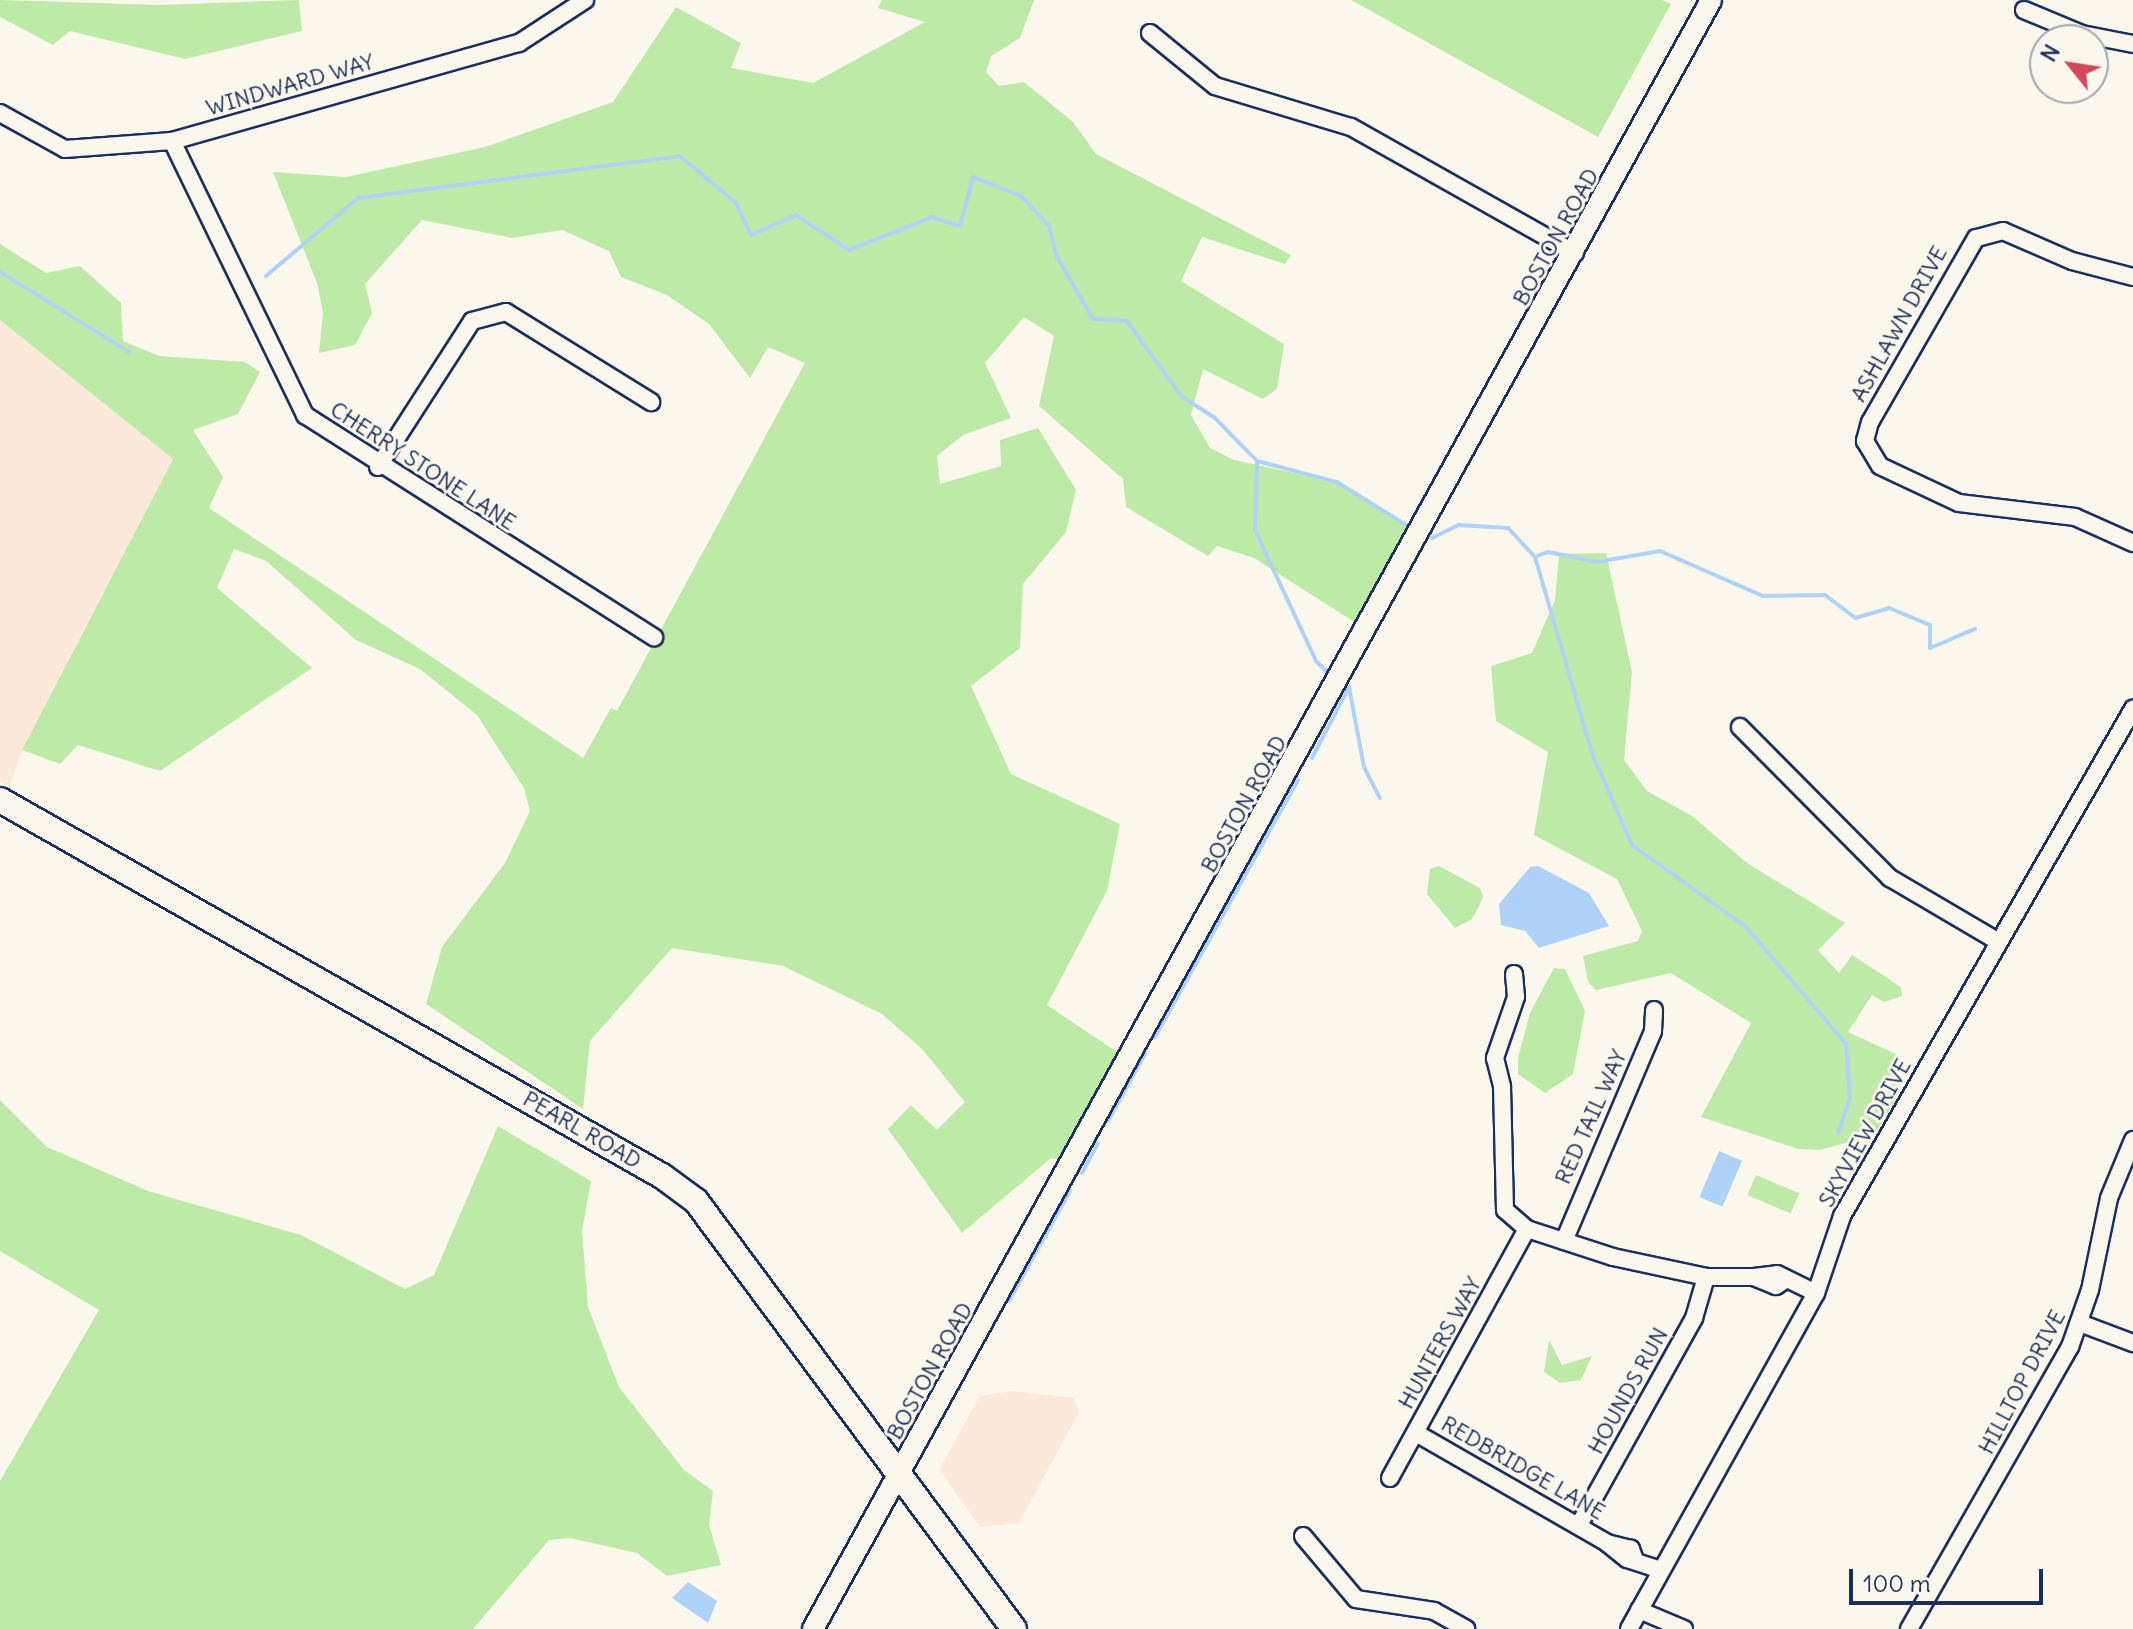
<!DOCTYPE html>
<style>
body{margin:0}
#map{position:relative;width:2133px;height:1629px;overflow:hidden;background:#fbf7ec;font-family:Delius,sans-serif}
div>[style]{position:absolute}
.built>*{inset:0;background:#fce9da}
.green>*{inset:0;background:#beeaa7;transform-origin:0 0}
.water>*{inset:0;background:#afd3f8;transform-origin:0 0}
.stream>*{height:4px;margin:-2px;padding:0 2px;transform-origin:2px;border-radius:2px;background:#afd3f8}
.roads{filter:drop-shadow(2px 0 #1b2f5e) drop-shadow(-2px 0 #1b2f5e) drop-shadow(0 2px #1b2f5e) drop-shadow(0 -2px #1b2f5e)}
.minor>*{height:16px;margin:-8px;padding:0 8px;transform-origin:8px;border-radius:8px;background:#fbf7ec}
.tertiary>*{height:20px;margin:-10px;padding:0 10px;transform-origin:10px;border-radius:10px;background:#fbf7ec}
.primary>*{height:24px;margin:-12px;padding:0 12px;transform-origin:12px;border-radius:12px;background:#fbf7ec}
span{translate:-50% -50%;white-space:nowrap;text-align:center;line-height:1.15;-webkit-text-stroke:6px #fbf7ec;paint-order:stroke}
.street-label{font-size:22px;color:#1b2f5e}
.north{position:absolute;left:2029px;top:24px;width:80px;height:80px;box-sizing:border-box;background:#fbf7ec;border:2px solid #a1a7b3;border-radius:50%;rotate:300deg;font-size:22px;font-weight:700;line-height:32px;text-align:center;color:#1b2f5e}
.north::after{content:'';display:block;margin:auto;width:28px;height:36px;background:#d1495b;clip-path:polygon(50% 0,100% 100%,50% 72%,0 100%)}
.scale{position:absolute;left:1849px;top:1569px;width:194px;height:36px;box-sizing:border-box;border:4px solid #1b2f5e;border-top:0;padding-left:10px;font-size:24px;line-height:28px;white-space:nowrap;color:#1b2f5e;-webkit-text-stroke:6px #fbf7ec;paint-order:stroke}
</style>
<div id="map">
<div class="built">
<i style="clip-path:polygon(0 320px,173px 459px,22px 750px,9px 787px,0 782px)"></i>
<i style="clip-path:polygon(1011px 1391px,1074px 1398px,1079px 1412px,1019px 1523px,980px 1527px,939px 1469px,980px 1396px)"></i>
</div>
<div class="green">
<i style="clip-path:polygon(0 0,159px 5px,299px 0,302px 31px,185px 59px,70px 31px,53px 45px,0 17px)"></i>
<i style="clip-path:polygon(882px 0,1034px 0,1020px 38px,991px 56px,986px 72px,999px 86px,1024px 82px,1073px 122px,1096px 154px,1291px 255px,1285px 264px,1202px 237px,1181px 281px,1284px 344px,1277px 389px,1263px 399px,1203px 369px,1191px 415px,1210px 448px,1234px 460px,1337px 482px,1413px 529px,1356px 623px,1254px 558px,1217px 546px,1208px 556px,1126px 507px,1123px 479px,1039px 406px,1054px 336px,1024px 317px,985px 363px,1011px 418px,963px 435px,937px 456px,940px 484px,1001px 466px,1000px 440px,1038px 428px,1076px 490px,1066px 532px,1023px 584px,1020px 648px,971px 686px,1011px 774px,1120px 824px,1107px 891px,1047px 1005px,1123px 1056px,1065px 1161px,1051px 1158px,962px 1233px,888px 1129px,911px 1105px,937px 1130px,965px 1102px,923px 1050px,882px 1014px,783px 966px,672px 948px,590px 1041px,583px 1109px,426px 1004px,442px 947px,505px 863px,530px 811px,524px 788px,477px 715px,420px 669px,356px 640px,266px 561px,234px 549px,217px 588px,312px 668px,160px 771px,78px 745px,60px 764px,22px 750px,173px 459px,0 320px,0 244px,46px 273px,80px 266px,121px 303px,123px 341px,159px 356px,245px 362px,260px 372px,238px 414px,193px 430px,223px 477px,209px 508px,583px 758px,611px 708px,617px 711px,805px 363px,768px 347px,750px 378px,709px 324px,667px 295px,621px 277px,609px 251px,562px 230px,512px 238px,422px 220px,365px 284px,372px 313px,355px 345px,319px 353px,323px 312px,317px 283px,273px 172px,346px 177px,485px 147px,613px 102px,676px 7px,741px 43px,731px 68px,813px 83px,925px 22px,878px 8px)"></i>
<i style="clip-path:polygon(1351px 0,1662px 0,1671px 4px,1598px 137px)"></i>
<i style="clip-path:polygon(1606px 553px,1632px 672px,1624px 760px,1647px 791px,1692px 816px,1747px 863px,1845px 923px,1818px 950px,1839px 973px,1852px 955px,1901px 987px,1902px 996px,1884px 1002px,1872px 995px,1848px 1032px,1896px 1054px,1895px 1102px,1874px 1135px,1820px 1150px,1798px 1149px,1701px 1117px,1751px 1023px,1671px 973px,1596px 990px,1588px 982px,1583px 956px,1638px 941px,1642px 931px,1617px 879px,1534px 835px,1548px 752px,1496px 721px,1491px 666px,1532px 653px,1555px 600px,1559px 554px)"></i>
<i style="clip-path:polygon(1439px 866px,1480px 888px,1483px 898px,1472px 919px,1455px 928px,1427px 894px,1430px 869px)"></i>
<i style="clip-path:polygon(1554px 968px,1565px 969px,1585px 1011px,1573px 1074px,1545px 1093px,1518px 1074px,1518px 1058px,1530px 1013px)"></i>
<i style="clip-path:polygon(0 1100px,47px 1147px,148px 1191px,301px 1235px,405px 1289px,434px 1275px,498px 1126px,591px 1181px,582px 1231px,588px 1307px,619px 1387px,684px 1470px,713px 1491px,709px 1525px,721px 1565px,667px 1576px,637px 1553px,570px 1538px,549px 1540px,473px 1629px,0 1629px,0 1481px,99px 1310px,0 1251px)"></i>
<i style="left:1756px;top:1175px;width:47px;height:22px;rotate:23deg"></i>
<i style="clip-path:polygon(1549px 1340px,1562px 1365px,1592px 1356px,1581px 1380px,1560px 1383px,1544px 1372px)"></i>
</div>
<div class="water">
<i style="clip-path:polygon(1538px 866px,1589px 893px,1609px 926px,1539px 948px,1525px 931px,1501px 925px,1499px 904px,1530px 867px)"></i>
<i style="left:1719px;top:1151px;width:25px;height:50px;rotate:23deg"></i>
<i style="clip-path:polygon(688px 1582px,717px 1601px,708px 1623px,672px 1598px)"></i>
</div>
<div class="stream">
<i style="left:0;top:272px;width:152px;rotate:31.8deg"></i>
<i style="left:266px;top:276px;width:121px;rotate:-40.3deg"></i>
<i style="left:358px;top:198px;width:325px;rotate:-7.4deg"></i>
<i style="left:680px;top:156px;width:73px;rotate:40deg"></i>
<i style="left:736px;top:203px;width:35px;rotate:65deg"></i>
<i style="left:751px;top:235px;width:49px;rotate:-24deg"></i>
<i style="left:796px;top:215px;width:64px;rotate:33.4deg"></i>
<i style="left:849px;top:250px;width:89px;rotate:-21.7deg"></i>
<i style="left:932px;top:217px;width:29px;rotate:18deg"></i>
<i style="left:960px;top:226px;width:51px;rotate:-75.1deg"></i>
<i style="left:973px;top:177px;width:52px;rotate:21.6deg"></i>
<i style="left:1021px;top:196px;width:41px;rotate:47deg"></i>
<i style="left:1049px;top:226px;width:32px;rotate:76deg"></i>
<i style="left:1057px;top:257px;width:72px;rotate:59.9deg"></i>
<i style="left:1093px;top:319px;width:34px;rotate:3deg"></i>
<i style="left:1127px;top:321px;width:92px;rotate:54.2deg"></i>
<i style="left:1181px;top:396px;width:40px;rotate:32.9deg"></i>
<i style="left:1215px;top:418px;width:60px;rotate:45.7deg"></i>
<i style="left:1257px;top:461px;width:83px;rotate:14.7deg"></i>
<i style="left:1337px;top:482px;width:87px;rotate:31.9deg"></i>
<i style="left:1257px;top:462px;width:68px;rotate:91.7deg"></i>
<i style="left:1255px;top:530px;width:145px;rotate:65deg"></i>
<i style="left:1316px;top:661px;width:21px;rotate:45deg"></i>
<i style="left:1432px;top:538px;width:30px;rotate:-26deg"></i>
<i style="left:1459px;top:525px;width:49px;rotate:3.5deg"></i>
<i style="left:1508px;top:528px;width:40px;rotate:47deg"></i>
<i style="left:1535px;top:557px;width:207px;rotate:73.8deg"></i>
<i style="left:1593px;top:756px;width:97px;rotate:66.3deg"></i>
<i style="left:1632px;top:845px;width:140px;rotate:35.7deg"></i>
<i style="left:1746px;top:927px;width:154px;rotate:49.5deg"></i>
<i style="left:1846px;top:1044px;width:54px;rotate:85.8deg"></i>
<i style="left:1850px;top:1098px;width:37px;rotate:109deg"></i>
<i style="left:1535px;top:557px;width:14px;rotate:-21deg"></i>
<i style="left:1548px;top:552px;width:50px;rotate:11.5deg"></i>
<i style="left:1597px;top:562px;width:64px;rotate:-9.9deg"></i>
<i style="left:1660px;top:551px;width:112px;rotate:23.6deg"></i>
<i style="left:1763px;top:596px;width:62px;rotate:-0.9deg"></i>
<i style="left:1825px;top:595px;width:38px;rotate:37deg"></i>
<i style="left:1855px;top:618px;width:35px;rotate:-16deg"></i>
<i style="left:1889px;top:608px;width:44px;rotate:22.5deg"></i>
<i style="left:1930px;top:625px;width:23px;rotate:90deg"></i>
<i style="left:1930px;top:648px;width:49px;rotate:-22.9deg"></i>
<i style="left:1349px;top:687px;width:81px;rotate:79.4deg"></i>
<i style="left:1364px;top:767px;width:35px;rotate:63deg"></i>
<i style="left:1312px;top:758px;width:80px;rotate:-62.5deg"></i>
<i style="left:1155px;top:1037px;width:294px;rotate:-60.9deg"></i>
<i style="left:1108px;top:1121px;width:77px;rotate:-61.1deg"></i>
<i style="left:1082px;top:1173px;width:34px;rotate:-62deg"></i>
<i style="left:1009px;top:1301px;width:126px;rotate:-61deg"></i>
</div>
<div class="roads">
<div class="minor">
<i style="left:2024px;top:10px;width:63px;rotate:22.5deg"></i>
<i style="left:2082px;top:34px;width:52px;rotate:11.1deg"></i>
<i style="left:1150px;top:33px;width:84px;rotate:39.2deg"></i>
<i style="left:1215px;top:86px;width:142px;rotate:16.8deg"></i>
<i style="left:1351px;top:127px;width:257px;rotate:29.4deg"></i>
<i style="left:0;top:113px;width:74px;rotate:29deg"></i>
<i style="left:65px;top:149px;width:107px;rotate:-4.3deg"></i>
<i style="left:172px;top:141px;width:361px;rotate:-15.8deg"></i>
<i style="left:519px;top:43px;width:79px;rotate:-33.1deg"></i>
<i style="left:172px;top:141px;width:305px;rotate:64.1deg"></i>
<i style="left:305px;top:415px;width:414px;rotate:32.5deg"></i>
<i style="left:2133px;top:277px;width:63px;rotate:-165.3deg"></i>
<i style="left:2072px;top:261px;width:75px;rotate:-156.5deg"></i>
<i style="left:2003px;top:231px;width:28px;rotate:165deg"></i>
<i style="left:1976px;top:238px;width:212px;rotate:119.9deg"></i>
<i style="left:1870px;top:422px;width:20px;rotate:105deg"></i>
<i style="left:1865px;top:441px;width:29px;rotate:59deg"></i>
<i style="left:1880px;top:466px;width:87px;rotate:25.1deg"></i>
<i style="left:1959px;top:503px;width:117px;rotate:6.9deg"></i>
<i style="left:2075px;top:517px;width:64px;rotate:24.1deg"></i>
<i style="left:378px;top:467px;width:174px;rotate:-57.2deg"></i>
<i style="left:472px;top:321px;width:35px;rotate:-15deg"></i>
<i style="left:506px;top:312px;width:171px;rotate:31.8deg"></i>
<i style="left:1740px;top:727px;width:213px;rotate:45.2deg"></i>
<i style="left:1890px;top:878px;width:126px;rotate:30.4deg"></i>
<i style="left:1514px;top:974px;width:23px;rotate:85deg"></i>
<i style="left:1516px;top:997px;width:65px;rotate:109deg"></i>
<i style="left:1495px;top:1058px;width:30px;rotate:76deg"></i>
<i style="left:1502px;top:1087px;width:123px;rotate:88.6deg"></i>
<i style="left:1505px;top:1210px;width:29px;rotate:41deg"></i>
<i style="left:1527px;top:1229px;width:90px;rotate:18deg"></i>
<i style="left:1613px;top:1257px;width:95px;rotate:12.1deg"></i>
<i style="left:1706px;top:1277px;width:48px"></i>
<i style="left:1564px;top:1241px;width:228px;rotate:-67deg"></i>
<i style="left:1653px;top:1031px;width:21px;rotate:-87deg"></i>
<i style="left:1785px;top:1280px;width:11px;rotate:146deg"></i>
<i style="left:1776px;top:1286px;width:24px;rotate:-158deg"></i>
<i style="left:1754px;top:1277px;width:23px;rotate:-7deg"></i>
<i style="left:1777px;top:1274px;width:43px;rotate:26deg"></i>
<i style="left:2080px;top:1323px;width:57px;rotate:20.7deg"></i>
<i style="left:1416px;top:1433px;width:220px;rotate:29.9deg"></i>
<i style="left:1390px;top:1478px;width:284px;rotate:-61.2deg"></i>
<i style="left:1580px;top:1523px;width:235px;rotate:-60.9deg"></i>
<i style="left:1694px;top:1318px;width:43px;rotate:-73.7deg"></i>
<i style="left:1303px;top:1536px;width:82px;rotate:49.9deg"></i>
<i style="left:1356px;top:1599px;width:79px;rotate:8.7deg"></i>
<i style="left:1434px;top:1611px;width:37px;rotate:29deg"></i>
<i style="left:1634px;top:1557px;width:9px;rotate:-111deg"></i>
<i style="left:1631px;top:1549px;width:25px;rotate:-166deg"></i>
<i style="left:1607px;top:1543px;width:26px;rotate:39deg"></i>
<i style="left:1627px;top:1559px;width:36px;rotate:18deg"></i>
<i style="left:1639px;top:1610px;width:49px;rotate:22.9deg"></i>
<i style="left:1629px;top:1629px;width:385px;rotate:-60.9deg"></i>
<i style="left:1816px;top:1293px;width:81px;rotate:-71.3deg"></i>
<i style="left:1842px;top:1216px;width:585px;rotate:-60.15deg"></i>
<i style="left:1909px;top:1629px;width:325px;rotate:-60.3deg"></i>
<i style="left:2070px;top:1347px;width:60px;rotate:-70.7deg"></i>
<i style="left:2090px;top:1290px;width:94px;rotate:-78.3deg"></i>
<i style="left:2109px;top:1198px;width:63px;rotate:-67.5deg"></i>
</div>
<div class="tertiary">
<i style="left:813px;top:1629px;width:1860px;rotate:-61.13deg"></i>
</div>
<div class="primary">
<i style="left:0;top:800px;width:761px;rotate:29.6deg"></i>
<i style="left:662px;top:1176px;width:42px;rotate:36.3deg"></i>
<i style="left:696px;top:1201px;width:533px;rotate:53.39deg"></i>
</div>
</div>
<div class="street-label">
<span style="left:290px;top:85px;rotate:-16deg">WINDWARD WAY</span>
<span style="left:1556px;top:237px;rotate:-61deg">BOSTON ROAD</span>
<span style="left:1899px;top:324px;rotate:-61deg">ASHLAWN DRIVE</span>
<span style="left:423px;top:466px;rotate:33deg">CHERRY STONE LANE</span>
<span style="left:1244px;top:804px;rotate:-61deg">BOSTON ROAD</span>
<span style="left:1591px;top:1117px;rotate:-66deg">RED TAIL WAY</span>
<span style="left:582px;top:1130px;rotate:30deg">PEARL ROAD</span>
<span style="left:1865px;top:1133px;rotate:-61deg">SKYVIEW DRIVE</span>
<span style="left:1440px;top:1343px;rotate:-61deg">HUNTERS WAY</span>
<span style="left:930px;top:1371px;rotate:-61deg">BOSTON ROAD</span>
<span style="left:2022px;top:1382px;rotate:-62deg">HILLTOP DRIVE</span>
<span style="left:1628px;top:1391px;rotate:-61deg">HOUNDS RUN</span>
<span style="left:1523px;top:1468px;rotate:30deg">REDBRIDGE LANE</span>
</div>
<div class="north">N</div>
<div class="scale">100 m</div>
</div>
